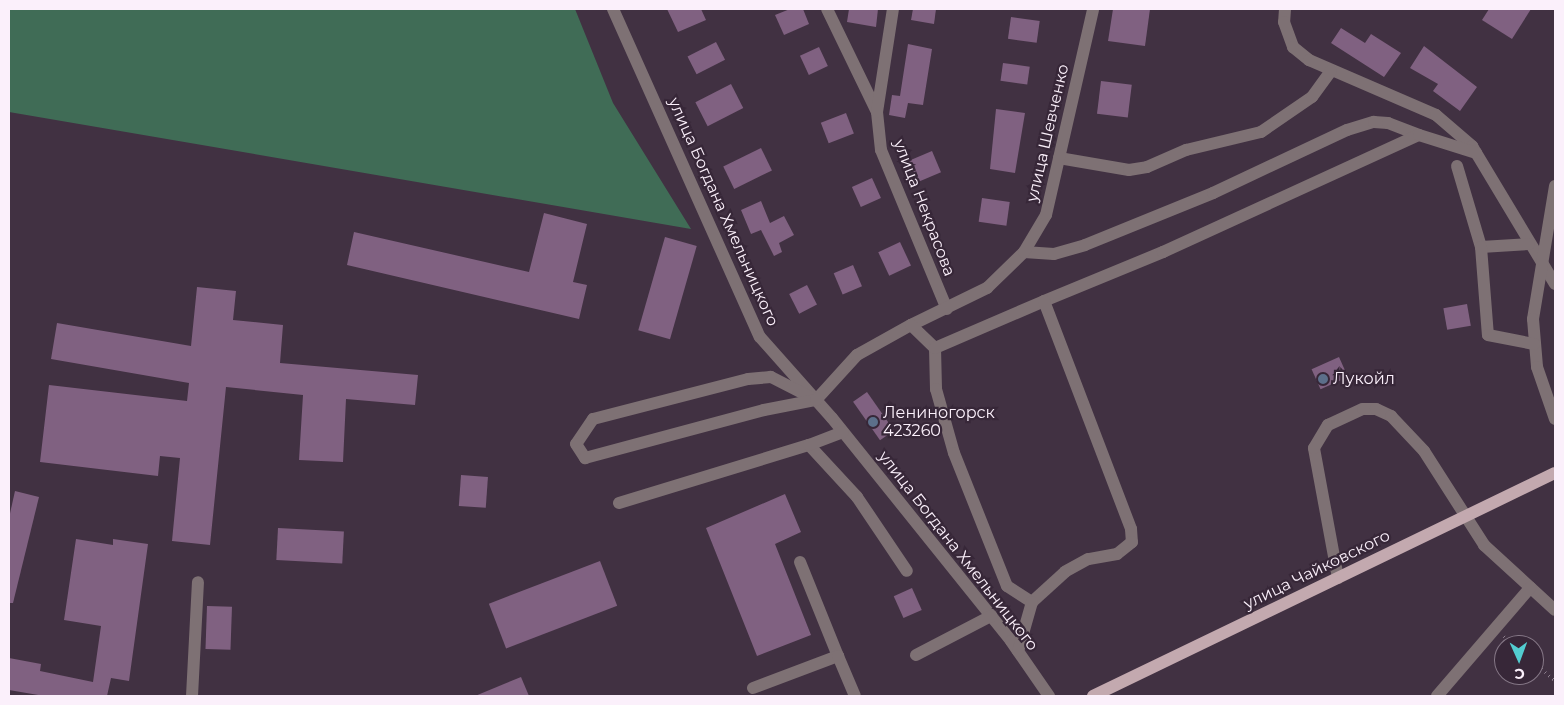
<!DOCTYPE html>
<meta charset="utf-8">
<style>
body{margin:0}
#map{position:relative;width:1564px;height:705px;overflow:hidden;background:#413142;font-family:Montserrat,sans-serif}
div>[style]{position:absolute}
.green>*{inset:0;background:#406c56}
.building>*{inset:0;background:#806181;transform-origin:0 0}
.path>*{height:2.5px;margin-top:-1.25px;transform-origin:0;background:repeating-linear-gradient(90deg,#908290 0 1px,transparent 0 5px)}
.minor>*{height:12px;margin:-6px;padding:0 6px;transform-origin:6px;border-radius:6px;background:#7e7174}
.major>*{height:12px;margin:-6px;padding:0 6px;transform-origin:6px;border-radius:6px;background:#c3a9af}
.dots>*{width:14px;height:14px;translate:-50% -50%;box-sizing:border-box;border:2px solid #372738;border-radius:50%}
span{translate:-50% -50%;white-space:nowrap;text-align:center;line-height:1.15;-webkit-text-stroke:4.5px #372738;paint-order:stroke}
.street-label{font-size:16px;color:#fbf0fb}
.poi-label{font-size:16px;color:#fbf0fb}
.left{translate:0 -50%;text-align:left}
.frame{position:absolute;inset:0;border:10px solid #fbf0fb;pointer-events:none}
.north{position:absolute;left:1494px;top:635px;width:50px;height:50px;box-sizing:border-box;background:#372738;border:1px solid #857786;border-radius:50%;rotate:178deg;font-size:14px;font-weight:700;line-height:20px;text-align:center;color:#fbf0fb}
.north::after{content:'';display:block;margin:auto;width:18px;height:22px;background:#52cdd0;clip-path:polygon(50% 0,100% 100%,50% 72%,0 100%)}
</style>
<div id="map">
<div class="green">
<i style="clip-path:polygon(9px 9px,575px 9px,613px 103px,691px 229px,9px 112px)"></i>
</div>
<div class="building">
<i style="clip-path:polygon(667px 9px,701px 9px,706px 20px,678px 32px)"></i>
<i style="clip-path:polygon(790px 9px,803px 9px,809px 24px,784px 35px,775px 15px)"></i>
<i style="clip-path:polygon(849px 9px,878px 9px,876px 27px,847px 22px)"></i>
<i style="clip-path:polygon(913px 9px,936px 9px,934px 24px,911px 20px)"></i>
<i style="clip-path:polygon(1113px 9px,1150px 9px,1145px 46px,1108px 41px)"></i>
<i style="clip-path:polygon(1489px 9px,1531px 9px,1512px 39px,1482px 20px)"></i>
<i style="left:1011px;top:17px;width:29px;height:22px;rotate:8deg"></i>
<i style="clip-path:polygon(1341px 28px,1365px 43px,1371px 34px,1401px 53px,1384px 77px,1331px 43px)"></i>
<i style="left:716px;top:42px;width:20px;height:32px;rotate:63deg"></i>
<i style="clip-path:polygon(908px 44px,932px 49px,923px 105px,908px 103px,905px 118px,889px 115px,892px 95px,900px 96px)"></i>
<i style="clip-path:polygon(1424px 46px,1477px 87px,1460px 111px,1433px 91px,1438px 84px,1410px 68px)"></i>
<i style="left:819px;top:47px;width:21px;height:21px;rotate:65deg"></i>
<i style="left:1003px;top:63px;width:27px;height:18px;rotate:8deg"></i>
<i style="left:1101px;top:81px;width:31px;height:33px;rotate:7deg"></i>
<i style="left:731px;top:84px;width:27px;height:40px;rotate:63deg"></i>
<i style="clip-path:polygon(996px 109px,1025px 113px,1015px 173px,990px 169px)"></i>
<i style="left:846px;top:113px;width:22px;height:27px;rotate:69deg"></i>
<i style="left:761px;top:148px;width:25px;height:42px;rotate:64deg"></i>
<i style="left:932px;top:151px;width:23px;height:25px;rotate:67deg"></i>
<i style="left:872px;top:178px;width:22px;height:22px;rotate:66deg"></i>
<i style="left:982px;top:198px;width:28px;height:24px;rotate:8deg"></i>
<i style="clip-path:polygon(761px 201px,770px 223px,784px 216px,794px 235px,779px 243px,782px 252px,774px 256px,761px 230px,751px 234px,741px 210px)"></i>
<i style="clip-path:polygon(544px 213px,587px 224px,573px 282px,587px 285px,579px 319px,347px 265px,354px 232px,529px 272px)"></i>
<i style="left:665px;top:237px;width:33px;height:97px;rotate:16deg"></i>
<i style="left:900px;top:242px;width:26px;height:24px;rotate:65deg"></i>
<i style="left:853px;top:265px;width:23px;height:21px;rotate:67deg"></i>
<i style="left:807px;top:285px;width:22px;height:20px;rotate:63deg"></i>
<i style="clip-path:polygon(197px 287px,236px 291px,233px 320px,283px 325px,280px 363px,418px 375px,415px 405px,346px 399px,343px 462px,299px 460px,303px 395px,226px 387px,210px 545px,172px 541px,180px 458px,160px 456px,158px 476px,40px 462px,49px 385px,187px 401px,189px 383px,51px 359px,57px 323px,191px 346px)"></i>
<i style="left:1467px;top:304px;width:22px;height:24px;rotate:80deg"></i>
<i style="left:1339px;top:357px;width:22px;height:30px;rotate:66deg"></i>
<i style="left:867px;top:392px;width:47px;height:17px;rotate:55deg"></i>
<i style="left:461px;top:475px;width:27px;height:31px;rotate:4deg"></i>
<i style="clip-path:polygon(15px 491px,39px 497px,13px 603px,9px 603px,9px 518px)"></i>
<i style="clip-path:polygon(785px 494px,801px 532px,775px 544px,811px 635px,757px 656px,706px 528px)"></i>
<i style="left:278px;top:528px;width:66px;height:32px;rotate:3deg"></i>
<i style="clip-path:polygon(76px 539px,113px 545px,113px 539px,148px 544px,129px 681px,111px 678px,107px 696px,44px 696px,9px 690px,9px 658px,41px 664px,40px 671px,93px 682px,101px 626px,64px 620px)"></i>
<i style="left:600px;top:561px;width:48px;height:119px;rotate:69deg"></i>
<i style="left:912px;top:588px;width:24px;height:20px;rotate:66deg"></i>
<i style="left:207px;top:606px;width:25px;height:43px;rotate:2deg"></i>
<i style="clip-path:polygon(521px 677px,529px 696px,475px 696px)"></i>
</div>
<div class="path">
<i style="left:1504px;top:636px;width:14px;rotate:39deg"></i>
<i style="left:1534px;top:662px;width:28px;rotate:41deg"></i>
</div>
<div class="minor">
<i style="left:613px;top:9px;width:359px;rotate:65.9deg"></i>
<i style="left:760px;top:337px;width:108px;rotate:48.4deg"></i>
<i style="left:832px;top:418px;width:286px;rotate:51.2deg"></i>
<i style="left:1011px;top:641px;width:67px;rotate:55.4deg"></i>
<i style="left:827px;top:9px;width:114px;rotate:64.1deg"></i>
<i style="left:877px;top:112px;width:38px;rotate:84deg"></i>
<i style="left:881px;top:150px;width:172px;rotate:67.5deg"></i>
<i style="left:1285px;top:9px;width:13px;rotate:94deg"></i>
<i style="left:1284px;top:22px;width:27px;rotate:70deg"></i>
<i style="left:1293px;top:47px;width:21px;rotate:39deg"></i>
<i style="left:1309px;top:60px;width:138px;rotate:23.4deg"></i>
<i style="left:1436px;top:115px;width:48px;rotate:40.7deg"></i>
<i style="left:1472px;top:146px;width:161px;rotate:59deg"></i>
<i style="left:877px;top:112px;width:104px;rotate:-81.2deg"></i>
<i style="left:1059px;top:158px;width:71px;rotate:9.7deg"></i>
<i style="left:1129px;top:170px;width:18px;rotate:-9deg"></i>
<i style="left:1147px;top:167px;width:43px;rotate:-23.6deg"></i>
<i style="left:1186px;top:150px;width:77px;rotate:-13.5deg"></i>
<i style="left:1261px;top:132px;width:62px;rotate:-34.5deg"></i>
<i style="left:1312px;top:97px;width:32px;rotate:-54deg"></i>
<i style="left:1457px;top:166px;width:84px;rotate:73.5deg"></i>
<i style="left:1555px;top:186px;width:135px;rotate:99.4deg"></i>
<i style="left:1533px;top:319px;width:48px;rotate:85.2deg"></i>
<i style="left:1537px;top:367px;width:55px;rotate:70.9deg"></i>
<i style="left:1529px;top:244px;width:48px;rotate:176.4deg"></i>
<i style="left:1481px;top:247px;width:88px;rotate:85.5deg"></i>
<i style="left:1488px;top:335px;width:47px;rotate:11.1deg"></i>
<i style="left:1024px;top:252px;width:30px;rotate:4deg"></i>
<i style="left:1054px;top:254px;width:32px;rotate:-16deg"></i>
<i style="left:1085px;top:245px;width:138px;rotate:-22.1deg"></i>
<i style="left:1213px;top:193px;width:148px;rotate:-25.2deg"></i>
<i style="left:1347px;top:130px;width:28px;rotate:-17deg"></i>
<i style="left:1374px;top:122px;width:14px;rotate:4deg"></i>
<i style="left:1388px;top:123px;width:33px;rotate:21deg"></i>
<i style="left:1044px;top:301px;width:129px;rotate:-22.4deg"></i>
<i style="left:1163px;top:252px;width:281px;rotate:-24.6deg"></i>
<i style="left:1419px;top:135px;width:60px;rotate:17.5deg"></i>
<i style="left:911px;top:325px;width:85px;rotate:-26deg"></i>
<i style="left:987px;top:288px;width:52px;rotate:-44.2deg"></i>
<i style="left:1024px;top:252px;width:43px;rotate:-59.3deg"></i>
<i style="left:1046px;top:215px;width:211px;rotate:-77.1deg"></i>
<i style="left:935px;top:348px;width:41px;rotate:88.6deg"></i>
<i style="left:936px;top:389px;width:66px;rotate:74.3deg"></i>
<i style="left:954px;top:453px;width:143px;rotate:68.3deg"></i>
<i style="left:1007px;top:586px;width:30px;rotate:33deg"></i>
<i style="left:816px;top:400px;width:51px;rotate:-152.9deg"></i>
<i style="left:771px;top:377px;width:23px;rotate:175deg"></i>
<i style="left:748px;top:379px;width:160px;rotate:165.5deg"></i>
<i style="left:593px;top:419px;width:30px;rotate:124deg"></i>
<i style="left:576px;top:444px;width:17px;rotate:57deg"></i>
<i style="left:585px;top:458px;width:185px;rotate:-15deg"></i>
<i style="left:764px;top:410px;width:53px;rotate:-10.9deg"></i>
<i style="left:816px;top:400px;width:61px;rotate:-47.7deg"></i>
<i style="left:857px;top:355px;width:62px;rotate:-29.1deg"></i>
<i style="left:911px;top:325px;width:33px;rotate:44deg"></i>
<i style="left:935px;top:348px;width:119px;rotate:-23.3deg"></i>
<i style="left:1044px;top:301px;width:244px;rotate:69.1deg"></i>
<i style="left:1131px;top:529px;width:13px;rotate:86deg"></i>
<i style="left:1132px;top:542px;width:19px;rotate:141deg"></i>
<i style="left:1117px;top:554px;width:29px;rotate:170deg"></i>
<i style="left:1088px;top:559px;width:26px;rotate:151deg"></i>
<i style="left:1065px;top:572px;width:45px;rotate:137.7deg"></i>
<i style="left:1032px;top:602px;width:51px;rotate:105.9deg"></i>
<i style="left:809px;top:445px;width:71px;rotate:47.3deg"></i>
<i style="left:857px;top:497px;width:89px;rotate:56deg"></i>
<i style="left:619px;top:503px;width:199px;rotate:-17deg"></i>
<i style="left:809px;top:445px;width:36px;rotate:-21deg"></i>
<i style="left:800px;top:562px;width:101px;rotate:68deg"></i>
<i style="left:1338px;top:578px;width:132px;rotate:-100.5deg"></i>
<i style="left:1314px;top:448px;width:27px;rotate:-59deg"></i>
<i style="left:1328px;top:425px;width:38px;rotate:-25deg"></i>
<i style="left:1363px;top:409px;width:13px"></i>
<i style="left:1376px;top:409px;width:17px;rotate:25deg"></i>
<i style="left:1391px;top:416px;width:48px;rotate:46.7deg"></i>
<i style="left:1424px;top:451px;width:112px;rotate:57.4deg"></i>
<i style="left:1484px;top:545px;width:96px;rotate:42.5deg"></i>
<i style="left:916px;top:655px;width:85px;rotate:-27.5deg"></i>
<i style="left:753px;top:688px;width:91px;rotate:-20.6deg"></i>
<i style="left:838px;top:656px;width:43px;rotate:67deg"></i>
<i style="left:192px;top:696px;width:114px;rotate:-87deg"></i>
<i style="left:1437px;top:696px;width:143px;rotate:-49.3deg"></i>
</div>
<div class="major">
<i style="left:1093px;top:696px;width:513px;rotate:-25.77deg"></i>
</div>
<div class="dots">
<i style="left:1323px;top:379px;background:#5c6f8a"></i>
<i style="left:873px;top:422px;background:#5c6f8a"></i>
</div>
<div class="street-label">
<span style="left:1048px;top:133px;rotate:-77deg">улица Шевченко</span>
<span style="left:924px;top:208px;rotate:69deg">улица Некрасова</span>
<span style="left:723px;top:212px;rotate:66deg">улица Богдана Хмельницкого</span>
<span style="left:958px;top:551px;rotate:52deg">улица Богдана Хмельницкого</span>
<span style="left:1317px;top:570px;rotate:-26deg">улица Чайковского</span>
</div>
<div class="poi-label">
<span class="left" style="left:1333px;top:379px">Лукойл</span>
<span class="left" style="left:883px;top:422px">Лениногорск<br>423260</span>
</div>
<div class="frame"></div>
<div class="north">С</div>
</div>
